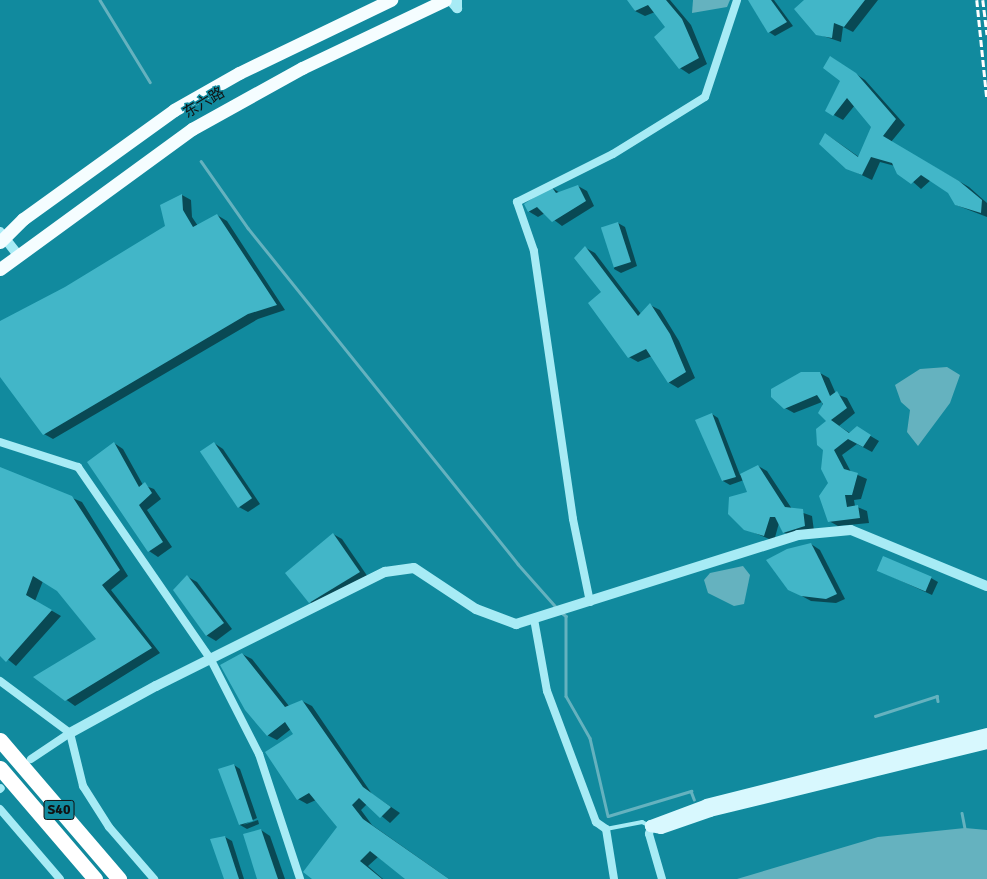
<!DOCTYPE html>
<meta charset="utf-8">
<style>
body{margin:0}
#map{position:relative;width:987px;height:879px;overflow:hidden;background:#118a9e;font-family:Signika,"Noto Sans SC",sans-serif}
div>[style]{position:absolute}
.water>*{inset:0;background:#65b2bf}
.shadow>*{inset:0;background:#0007}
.stream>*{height:2.5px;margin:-1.25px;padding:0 1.25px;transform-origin:1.25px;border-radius:1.25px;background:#65b2bf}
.building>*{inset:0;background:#42b6c8;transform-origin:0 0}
.service>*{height:4px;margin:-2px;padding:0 2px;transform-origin:2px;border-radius:2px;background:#a7ebf5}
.minor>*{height:8px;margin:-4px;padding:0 4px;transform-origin:4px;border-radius:4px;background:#a7ebf5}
.tertiary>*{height:10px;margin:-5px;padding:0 5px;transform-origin:5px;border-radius:5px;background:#a7ebf5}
.secondary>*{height:12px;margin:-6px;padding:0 6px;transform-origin:6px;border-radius:6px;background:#d8f8fe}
.primary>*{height:13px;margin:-6.5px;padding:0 6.5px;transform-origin:6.5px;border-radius:6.5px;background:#f5fdff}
.motorway>*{height:15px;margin:-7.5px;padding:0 7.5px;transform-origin:7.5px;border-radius:7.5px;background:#fff}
.rail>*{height:2.5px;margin-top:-1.25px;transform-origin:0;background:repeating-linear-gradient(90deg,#fff 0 7px,transparent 0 10px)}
span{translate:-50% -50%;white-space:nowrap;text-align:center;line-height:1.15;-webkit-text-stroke:3px #118a9e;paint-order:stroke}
.shield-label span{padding:1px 3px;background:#118a9e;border:1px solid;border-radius:3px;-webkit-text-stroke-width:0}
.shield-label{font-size:14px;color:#111;font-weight:700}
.street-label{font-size:15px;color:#111}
</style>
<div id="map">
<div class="water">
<i style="clip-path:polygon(693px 0,730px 0,727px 7px,692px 13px)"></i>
<i style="clip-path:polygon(947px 367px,960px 375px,950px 403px,918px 446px,907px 432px,910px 410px,901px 402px,895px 385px,920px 369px)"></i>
<i style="clip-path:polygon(743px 566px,750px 575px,744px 604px,734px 606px,708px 593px,704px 580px,710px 573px)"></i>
<i style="clip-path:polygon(965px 828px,987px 830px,987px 879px,737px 879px,878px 837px)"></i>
</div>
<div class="shadow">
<i style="clip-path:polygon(629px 0,670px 0,691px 25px,707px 64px,689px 74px,680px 68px,666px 27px,655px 12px,645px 16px,635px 11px)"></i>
<i style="clip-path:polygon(749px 0,774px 0,793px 26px,775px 36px,769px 32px)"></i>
<i style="clip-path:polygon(806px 0,878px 0,853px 32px,843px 27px,841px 42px,817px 34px)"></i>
<i style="clip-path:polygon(831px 57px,865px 80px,905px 125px,891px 142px,969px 187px,987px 203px,987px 217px,956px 205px,949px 192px,931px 180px,921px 189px,895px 166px,880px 162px,872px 180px,847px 168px,826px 134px,859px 157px,872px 126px,855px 105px,843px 120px,834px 115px,841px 80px)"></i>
<i style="clip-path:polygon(578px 186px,587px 191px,594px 206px,562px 226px,545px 213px,538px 217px,528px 211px,551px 187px,560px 193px)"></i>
<i style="clip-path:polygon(182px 195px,191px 200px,192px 217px,198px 226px,217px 215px,227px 221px,285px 310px,258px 319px,53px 439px,44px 434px,0 375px,0 322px,66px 288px,166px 227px)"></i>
<i style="clip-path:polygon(618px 223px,625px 227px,637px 266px,621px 273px,614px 269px)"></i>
<i style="clip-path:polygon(586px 248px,595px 253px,641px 314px,650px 305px,660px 310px,679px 341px,695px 378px,678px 388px,668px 382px,652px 356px,638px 362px,629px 357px)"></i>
<i style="clip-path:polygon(820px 373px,829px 378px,836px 394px,847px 398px,855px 413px,839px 426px,850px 433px,857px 428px,879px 441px,872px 452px,857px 444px,842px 455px,851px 472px,867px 479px,861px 499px,854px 500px,855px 506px,867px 511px,869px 523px,838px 526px,829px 521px,830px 483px,824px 450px,827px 421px,822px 402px,794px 413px,785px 408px)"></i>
<i style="clip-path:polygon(712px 414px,718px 418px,740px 475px,758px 466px,767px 471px,792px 509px,812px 516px,814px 531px,793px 537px,783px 532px,779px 523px,774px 541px,745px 529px,748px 492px,744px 480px,730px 485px,723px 481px)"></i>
<i style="clip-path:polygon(114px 443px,123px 449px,143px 485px,154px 489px,161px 499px,147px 510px,172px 547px,158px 557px,149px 551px)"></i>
<i style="clip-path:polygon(214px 443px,223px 449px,260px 504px,248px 512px,239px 507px)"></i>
<i style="clip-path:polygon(0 468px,82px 502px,128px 576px,111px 590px,160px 653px,75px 706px,35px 677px,98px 639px,58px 590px,43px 581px,35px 601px,61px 616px,16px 666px,0 653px)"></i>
<i style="clip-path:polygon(333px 534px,342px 539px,368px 577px,319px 607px,310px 602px)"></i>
<i style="clip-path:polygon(811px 544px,820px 550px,845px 599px,836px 603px,811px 601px,789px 589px)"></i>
<i style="clip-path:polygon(884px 573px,931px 578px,938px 582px,932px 595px)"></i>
<i style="clip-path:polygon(188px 577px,197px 582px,232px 629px,216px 641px,206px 635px)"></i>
<i style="clip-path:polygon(242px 654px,252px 659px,289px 706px,302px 701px,312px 706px,372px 794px,400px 813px,390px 823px,367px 804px,361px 810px,372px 825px,449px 879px,407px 879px,378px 857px,368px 866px,383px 879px,314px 879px,339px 827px,316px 800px,307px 804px,298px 799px,294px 734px,291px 729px,277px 740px,267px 735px)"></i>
<i style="clip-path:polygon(234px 765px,240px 769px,257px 818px,243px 825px,258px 820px,259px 824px,247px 829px,240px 825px)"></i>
<i style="clip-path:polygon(261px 830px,270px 836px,285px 879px,258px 879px)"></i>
<i style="clip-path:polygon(225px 837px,232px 841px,244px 879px,225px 879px)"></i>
</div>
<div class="stream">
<i style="left:100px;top:0;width:96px;rotate:58.6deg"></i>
<i style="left:201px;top:161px;width:82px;rotate:55deg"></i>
<i style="left:248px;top:228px;width:431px;rotate:51.2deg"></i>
<i style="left:518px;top:564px;width:59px;rotate:48.4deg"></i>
<i style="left:562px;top:613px;width:5px;rotate:37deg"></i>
<i style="left:566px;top:616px;width:80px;rotate:90deg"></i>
<i style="left:566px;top:696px;width:48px;rotate:60.3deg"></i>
<i style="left:590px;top:738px;width:80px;rotate:77deg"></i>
<i style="left:608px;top:816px;width:87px;rotate:-16.8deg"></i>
<i style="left:691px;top:791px;width:9px;rotate:69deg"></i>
<i style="left:875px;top:716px;width:65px;rotate:-17.9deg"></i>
<i style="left:937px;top:696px;width:5px;rotate:79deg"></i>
<i style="left:962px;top:813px;width:15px;rotate:79deg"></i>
</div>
<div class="building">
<i style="clip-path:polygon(627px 0,666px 0,682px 19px,699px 58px,679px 69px,654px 37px,665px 27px,648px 5px,635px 11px)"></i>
<i style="clip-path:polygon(748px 0,771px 0,787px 22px,768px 33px)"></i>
<i style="clip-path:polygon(804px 0,865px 0,844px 27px,834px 23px,832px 38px,816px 35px,794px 9px)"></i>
<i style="clip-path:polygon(830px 56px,856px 73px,896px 119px,883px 136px,959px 181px,982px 200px,981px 213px,955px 205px,948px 193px,921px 175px,911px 184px,897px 174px,892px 163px,871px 157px,862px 175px,846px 169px,819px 144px,825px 133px,858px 157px,871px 127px,847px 98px,833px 116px,825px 111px,840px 81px,823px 68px)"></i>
<i style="clip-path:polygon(578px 185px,586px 201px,552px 222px,537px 207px,528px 212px,524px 204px,551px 186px,556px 193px)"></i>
<i style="clip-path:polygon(182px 194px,183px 210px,193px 227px,217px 214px,277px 305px,248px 314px,43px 435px,0 377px,0 321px,65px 287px,165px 226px,160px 205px)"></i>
<i style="left:618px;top:222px;width:42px;height:18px;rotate:72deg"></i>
<i style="clip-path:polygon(585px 246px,638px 316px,650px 303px,670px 334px,686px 372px,668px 383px,646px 349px,628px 358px,588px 303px,601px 292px,574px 258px)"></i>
<i style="clip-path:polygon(801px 372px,820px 372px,830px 396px,837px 391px,847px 408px,831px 420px,849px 433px,857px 426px,871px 435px,863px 447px,848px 439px,834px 450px,844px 469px,858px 473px,852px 495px,845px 495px,847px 507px,858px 505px,860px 518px,828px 522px,819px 496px,828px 483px,821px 469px,823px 450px,817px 445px,816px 429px,826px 421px,818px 413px,823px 404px,817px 395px,784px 409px,771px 397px,771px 389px)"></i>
<i style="clip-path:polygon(712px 413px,736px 477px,722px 481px,695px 420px)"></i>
<i style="clip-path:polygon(114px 442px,139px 487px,145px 482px,152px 493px,139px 505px,163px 542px,148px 552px,87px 462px)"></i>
<i style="left:214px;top:442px;width:68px;height:17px;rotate:56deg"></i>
<i style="clip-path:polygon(758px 465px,785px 507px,803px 509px,805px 526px,783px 533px,775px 517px,770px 517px,764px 536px,744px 530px,728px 514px,729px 497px,747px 492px,740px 474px)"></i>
<i style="clip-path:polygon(0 467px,72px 496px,120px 570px,102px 585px,152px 648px,65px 701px,33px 677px,96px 639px,57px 591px,33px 576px,26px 595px,52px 610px,6px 662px,0 656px)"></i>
<i style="clip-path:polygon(333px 533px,360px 572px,309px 603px,285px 573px)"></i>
<i style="clip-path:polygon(811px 543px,837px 594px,826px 599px,801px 596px,788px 590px,766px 560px,787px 549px)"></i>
<i style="left:883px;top:556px;width:53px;height:16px;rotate:23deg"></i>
<i style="clip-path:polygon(187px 575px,224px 623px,206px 636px,173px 590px)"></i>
<i style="clip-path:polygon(242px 653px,285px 707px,302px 700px,363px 787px,391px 807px,380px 818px,359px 798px,352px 805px,363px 819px,449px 879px,405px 879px,370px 851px,360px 861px,382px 879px,312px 879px,303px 872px,337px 827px,309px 793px,297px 800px,265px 752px,293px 734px,285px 722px,267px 736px,245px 710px,220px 665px)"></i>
<i style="clip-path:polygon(234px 764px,253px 821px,239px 825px,218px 769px)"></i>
<i style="clip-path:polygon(261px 829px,278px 879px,257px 879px,243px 834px)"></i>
<i style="clip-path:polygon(225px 836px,239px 879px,224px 879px,210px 839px)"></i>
</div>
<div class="service">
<i style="left:606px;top:829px;width:37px;rotate:-11deg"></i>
<i style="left:642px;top:822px;width:9px;rotate:27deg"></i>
</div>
<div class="minor">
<i style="left:0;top:442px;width:82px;rotate:17.8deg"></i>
<i style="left:78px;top:467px;width:232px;rotate:55.4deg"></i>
<i style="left:210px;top:658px;width:108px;rotate:63deg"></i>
<i style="left:259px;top:754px;width:132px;rotate:71.8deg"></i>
<i style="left:590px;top:602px;width:85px;rotate:-101.6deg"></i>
<i style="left:573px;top:519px;width:271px;rotate:-98.3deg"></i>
<i style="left:534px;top:251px;width:52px;rotate:-109.1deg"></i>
<i style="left:517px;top:202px;width:107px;rotate:-26.6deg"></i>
<i style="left:613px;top:154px;width:108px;rotate:-31.8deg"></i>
<i style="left:705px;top:97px;width:102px;rotate:-71.7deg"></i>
<i style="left:534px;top:619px;width:73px;rotate:79.8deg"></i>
<i style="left:547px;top:691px;width:140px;rotate:69.5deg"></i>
<i style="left:596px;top:822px;width:12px;rotate:35deg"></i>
<i style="left:606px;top:829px;width:51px;rotate:80.9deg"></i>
<i style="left:0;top:681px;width:87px;rotate:36.6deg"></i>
<i style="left:31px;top:759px;width:47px;rotate:-33.7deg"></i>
<i style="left:70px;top:733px;width:55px;rotate:76.2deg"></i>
<i style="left:83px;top:786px;width:49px;rotate:57.6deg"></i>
<i style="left:109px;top:827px;width:69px;rotate:49.1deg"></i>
<i style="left:0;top:789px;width:1px;rotate:-45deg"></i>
<i style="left:0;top:809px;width:92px;rotate:49.4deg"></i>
<i style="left:651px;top:826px;width:8px;rotate:104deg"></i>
<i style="left:649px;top:834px;width:47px;rotate:73.9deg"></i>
</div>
<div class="tertiary">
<i style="left:450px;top:0;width:11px;rotate:49deg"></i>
<i style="left:457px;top:8px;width:8px;rotate:-90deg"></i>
<i style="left:0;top:232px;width:29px;rotate:52deg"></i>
<i style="left:70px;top:733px;width:98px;rotate:-28.7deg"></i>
<i style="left:156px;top:686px;width:256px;rotate:-26.5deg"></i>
<i style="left:385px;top:572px;width:29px;rotate:-8deg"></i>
<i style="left:414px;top:568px;width:74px;rotate:33.5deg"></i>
<i style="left:476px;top:609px;width:43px;rotate:20.6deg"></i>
<i style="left:516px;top:624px;width:296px;rotate:-17.5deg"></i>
<i style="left:798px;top:535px;width:53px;rotate:-5.4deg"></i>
<i style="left:851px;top:530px;width:147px;rotate:22.4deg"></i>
</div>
<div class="secondary">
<i style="left:987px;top:734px;width:289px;rotate:165.8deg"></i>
<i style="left:707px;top:805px;width:60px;rotate:159.4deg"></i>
<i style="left:651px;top:826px;width:10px;rotate:11deg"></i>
<i style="left:661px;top:828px;width:52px;rotate:-19.1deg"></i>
<i style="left:710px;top:811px;width:285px;rotate:-13.8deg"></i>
</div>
<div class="primary">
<i style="left:0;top:242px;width:33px;rotate:-45deg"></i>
<i style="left:23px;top:219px;width:186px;rotate:-35.8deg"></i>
<i style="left:174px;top:110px;width:75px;rotate:-29.6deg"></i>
<i style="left:239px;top:73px;width:169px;rotate:-25.7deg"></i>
<i style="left:0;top:269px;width:238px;rotate:-36.1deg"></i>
<i style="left:192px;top:129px;width:126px;rotate:-29deg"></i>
<i style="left:302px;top:68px;width:158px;rotate:-25.4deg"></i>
</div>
<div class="motorway">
<i style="left:0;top:740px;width:183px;rotate:49.4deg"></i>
<i style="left:0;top:768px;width:146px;rotate:49.4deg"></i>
</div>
<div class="rail">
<i style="left:977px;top:0;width:99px;rotate:84.2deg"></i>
<i style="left:983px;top:0;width:35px;rotate:83deg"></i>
</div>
<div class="shield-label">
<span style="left:59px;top:810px">S40</span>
</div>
<div class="street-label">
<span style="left:204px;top:103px;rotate:-31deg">东六路</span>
</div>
</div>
